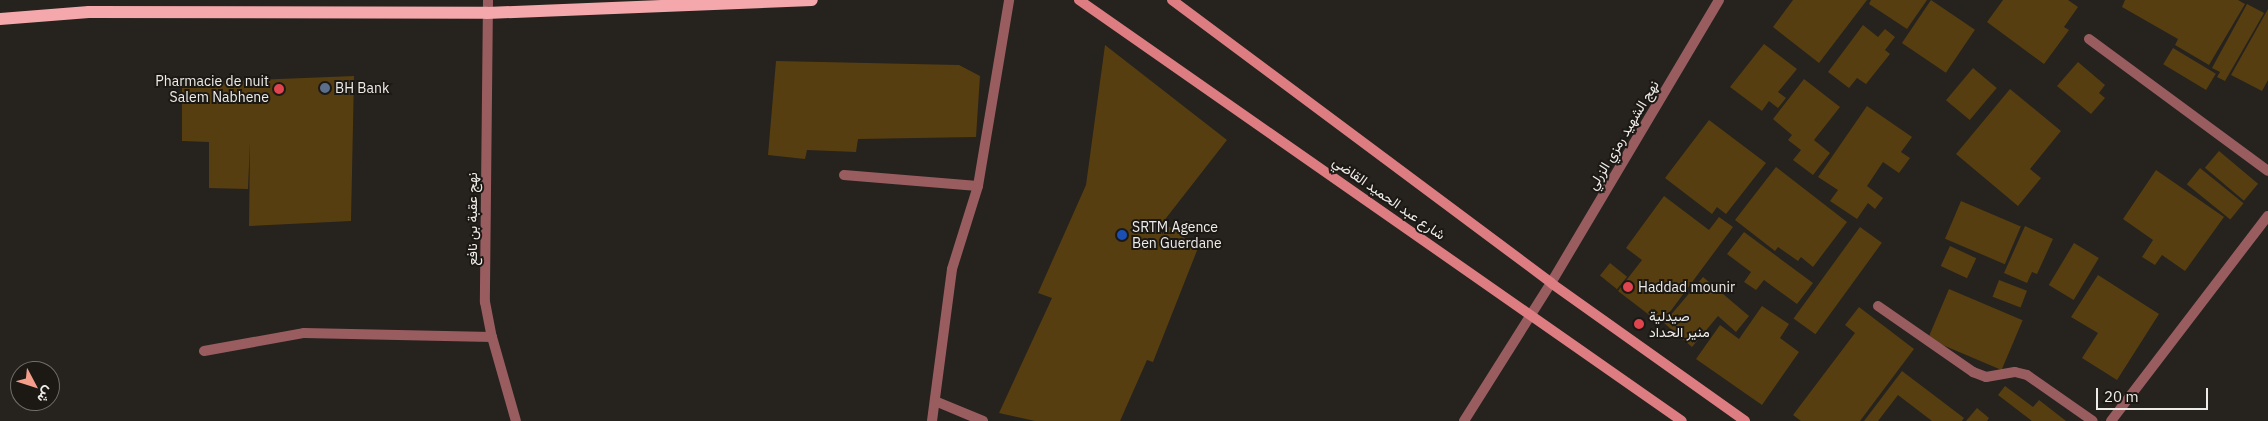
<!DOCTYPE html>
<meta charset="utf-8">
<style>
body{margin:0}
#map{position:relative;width:2268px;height:421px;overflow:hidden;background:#26221e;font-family:"IBM Plex Sans",Vazirmatn,sans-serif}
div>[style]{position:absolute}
.building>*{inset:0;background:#563e10;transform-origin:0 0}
.minor>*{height:10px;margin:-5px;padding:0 5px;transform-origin:5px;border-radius:5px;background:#995d60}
.secondary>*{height:10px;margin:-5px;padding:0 5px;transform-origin:5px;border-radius:5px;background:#dd7d82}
.primary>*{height:12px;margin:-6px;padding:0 6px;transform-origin:6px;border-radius:6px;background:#f4a8ab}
.dots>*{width:14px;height:14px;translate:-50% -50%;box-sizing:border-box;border:2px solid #1c1915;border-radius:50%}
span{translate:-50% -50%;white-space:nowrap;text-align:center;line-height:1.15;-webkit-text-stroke:4px #1c1915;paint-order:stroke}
.poi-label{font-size:14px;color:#eeece9}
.right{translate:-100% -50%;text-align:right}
.left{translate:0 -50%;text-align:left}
.street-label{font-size:14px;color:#eeece9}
.north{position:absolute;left:10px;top:361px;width:50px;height:50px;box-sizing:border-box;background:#1c1915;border:1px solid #706d6a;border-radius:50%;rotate:130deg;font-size:14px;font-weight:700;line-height:20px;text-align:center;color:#eeece9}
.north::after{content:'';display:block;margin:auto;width:18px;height:22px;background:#f49d8b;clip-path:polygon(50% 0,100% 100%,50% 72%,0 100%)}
.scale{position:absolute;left:2096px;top:388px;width:112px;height:22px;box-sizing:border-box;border:2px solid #eeece9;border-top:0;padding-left:6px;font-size:15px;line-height:18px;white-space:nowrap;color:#eeece9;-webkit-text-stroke:4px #1c1915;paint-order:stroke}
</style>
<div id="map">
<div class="building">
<i style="clip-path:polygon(1793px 0,1867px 0,1819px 63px,1773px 27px)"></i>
<i style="clip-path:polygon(1871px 0,1927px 0,1907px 29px,1869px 4px)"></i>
<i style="left:1931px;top:0;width:53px;height:52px;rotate:34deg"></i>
<i style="clip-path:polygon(2003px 0,2068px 0,2078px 7px,2064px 27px,2069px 30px,2044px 64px,1987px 22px)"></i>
<i style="clip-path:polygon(2125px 0,2238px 0,2245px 4px,2209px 65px,2175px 45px,2178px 39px,2122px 7px)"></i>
<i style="clip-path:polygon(2247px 4px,2264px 13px,2225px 81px,2217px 77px,2220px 72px,2212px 68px)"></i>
<i style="clip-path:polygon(2268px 9px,2268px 80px,2262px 91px,2231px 75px)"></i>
<i style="clip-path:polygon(1863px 25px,1878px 37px,1885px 29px,1895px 37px,1885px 50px,1890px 54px,1866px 84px,1857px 78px,1849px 88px,1828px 72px)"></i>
<i style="clip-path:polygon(1764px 44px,1797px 69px,1778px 92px,1786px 98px,1778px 108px,1769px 101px,1762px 111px,1730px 87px)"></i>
<i style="clip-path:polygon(1105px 45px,1227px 140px,1163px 222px,1198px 248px,1153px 362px,1147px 360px,1120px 421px,1035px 421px,999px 413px,1052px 298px,1038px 293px,1086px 185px)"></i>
<i style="left:2173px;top:48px;width:50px;height:19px;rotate:31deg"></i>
<i style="clip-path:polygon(776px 61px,959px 65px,980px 76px,976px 137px,858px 139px,856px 152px,807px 150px,805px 159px,768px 155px)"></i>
<i style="clip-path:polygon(2078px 62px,2105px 85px,2099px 93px,2105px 98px,2091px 114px,2057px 86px)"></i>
<i style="left:1973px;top:68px;width:31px;height:42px;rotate:40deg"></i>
<i style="clip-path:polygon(354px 76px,351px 221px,249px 226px,250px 143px,248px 189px,209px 188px,209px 142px,182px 141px,182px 83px)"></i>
<i style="clip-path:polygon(1804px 79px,1840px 107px,1814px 140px,1830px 153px,1813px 175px,1793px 160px,1801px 150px,1788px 140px,1792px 135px,1773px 119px)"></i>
<i style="clip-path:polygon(2010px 89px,2061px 131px,2030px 169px,2041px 178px,2018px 206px,1956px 154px)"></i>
<i style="clip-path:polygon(1867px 106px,1912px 137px,1901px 152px,1910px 158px,1899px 173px,1883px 162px,1867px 186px,1883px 198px,1875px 209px,1868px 203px,1857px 219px,1830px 201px,1838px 190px,1818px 177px)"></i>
<i style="clip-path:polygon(1709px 120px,1766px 163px,1726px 214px,1717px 207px,1712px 214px,1665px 178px)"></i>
<i style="left:2219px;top:151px;width:51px;height:22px;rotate:40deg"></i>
<i style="clip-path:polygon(1776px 167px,1847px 222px,1813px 267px,1801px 257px,1798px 261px,1778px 247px,1775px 251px,1735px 220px)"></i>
<i style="left:2200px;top:168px;width:56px;height:21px;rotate:39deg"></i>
<i style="clip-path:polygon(2156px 170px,2224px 217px,2185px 271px,2162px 255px,2155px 265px,2142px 257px,2153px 240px,2123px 219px)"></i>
<i style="clip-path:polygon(1664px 196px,1709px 230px,1719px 217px,1733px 227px,1661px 324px,1618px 291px,1642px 260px,1626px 248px)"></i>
<i style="left:1961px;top:201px;width:65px;height:41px;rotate:23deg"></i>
<i style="clip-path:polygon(2025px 226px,2053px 239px,2037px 274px,2032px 272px,2027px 283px,2004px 273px)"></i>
<i style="left:1860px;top:227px;width:27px;height:113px;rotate:36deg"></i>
<i style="clip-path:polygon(1744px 232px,1813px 283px,1797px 304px,1764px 280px,1756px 290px,1744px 282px,1751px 272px,1727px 254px)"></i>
<i style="left:2074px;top:243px;width:29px;height:49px;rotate:31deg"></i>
<i style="left:1950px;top:246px;width:29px;height:22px;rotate:25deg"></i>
<i style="left:1610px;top:263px;width:22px;height:16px;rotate:39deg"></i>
<i style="clip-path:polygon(2098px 275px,2159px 314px,2117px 380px,2082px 358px,2098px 333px,2071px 317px)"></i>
<i style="clip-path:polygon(1703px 277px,1749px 316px,1736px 332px,1718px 316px,1692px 347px,1664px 323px)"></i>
<i style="left:1999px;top:280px;width:30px;height:18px;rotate:21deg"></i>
<i style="left:1949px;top:289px;width:80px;height:54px;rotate:23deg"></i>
<i style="clip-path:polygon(1762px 306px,1789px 324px,1780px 338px,1799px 352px,1762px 405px,1696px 359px,1720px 325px,1739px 339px)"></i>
<i style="clip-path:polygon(1859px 307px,1914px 349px,1860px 421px,1801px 421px,1793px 415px,1855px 333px,1845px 325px)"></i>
<i style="clip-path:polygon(1902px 371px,1964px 418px,1962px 421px,1932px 421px,1898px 395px,1878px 421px,1864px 421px)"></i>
<i style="clip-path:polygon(2005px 386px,2033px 407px,2039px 400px,2066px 421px,2032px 421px,1998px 395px)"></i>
<i style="clip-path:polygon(1977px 408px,1989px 418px,1987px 421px,1966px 421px)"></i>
</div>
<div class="minor">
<i style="left:488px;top:0;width:302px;rotate:90.6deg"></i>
<i style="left:485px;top:302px;width:36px;rotate:79deg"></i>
<i style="left:492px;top:337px;width:87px;rotate:74.1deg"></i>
<i style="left:2089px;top:39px;width:222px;rotate:36.4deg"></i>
<i style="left:844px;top:175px;width:134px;rotate:4.7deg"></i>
<i style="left:1878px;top:306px;width:116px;rotate:34.8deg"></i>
<i style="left:1973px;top:372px;width:14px;rotate:21deg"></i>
<i style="left:1986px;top:377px;width:29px;rotate:-10deg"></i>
<i style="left:2015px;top:372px;width:12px;rotate:14deg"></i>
<i style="left:2027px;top:375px;width:80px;rotate:34.9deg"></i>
<i style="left:204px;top:351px;width:102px;rotate:-10.2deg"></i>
<i style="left:304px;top:333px;width:188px;rotate:1.2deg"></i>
<i style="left:935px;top:401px;width:52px;rotate:22.6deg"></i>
<i style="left:932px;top:421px;width:153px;rotate:-82.5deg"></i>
<i style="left:952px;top:269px;width:87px;rotate:-72.6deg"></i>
<i style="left:978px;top:186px;width:189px;rotate:-80.5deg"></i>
<i style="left:1464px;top:421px;width:163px;rotate:-57.8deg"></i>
<i style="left:1551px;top:283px;width:329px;rotate:-59.3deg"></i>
<i style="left:2111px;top:421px;width:258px;rotate:-52.6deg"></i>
</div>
<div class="secondary">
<i style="left:1079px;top:0;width:735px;rotate:34.92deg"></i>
<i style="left:1172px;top:0;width:473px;rotate:36.7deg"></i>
<i style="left:1551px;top:283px;width:238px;rotate:35.4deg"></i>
</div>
<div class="primary">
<i style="left:0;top:19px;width:89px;rotate:-4.5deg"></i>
<i style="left:89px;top:12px;width:398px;rotate:0.1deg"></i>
<i style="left:487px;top:13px;width:325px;rotate:-2.3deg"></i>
</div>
<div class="dots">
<i style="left:325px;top:88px;background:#5c6f8a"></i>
<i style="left:279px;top:89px;background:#e0444e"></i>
<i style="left:1122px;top:235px;background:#1a4fb4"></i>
<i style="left:1628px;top:287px;background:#e0444e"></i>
<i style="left:1639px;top:324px;background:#e0444e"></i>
</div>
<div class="poi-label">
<span class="right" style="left:269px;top:89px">Pharmacie de nuit<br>Salem Nabhene</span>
<span class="left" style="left:335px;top:88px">BH Bank</span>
<span class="left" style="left:1132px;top:235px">SRTM Agence<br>Ben Guerdane</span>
<span class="left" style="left:1638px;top:287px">Haddad mounir</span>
<span class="left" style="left:1649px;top:324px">صيدلية<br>منير الحداد</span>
</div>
<div class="street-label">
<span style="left:1623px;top:135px;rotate:-59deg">نهج الشهيد رمزي الزرلي</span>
<span style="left:1389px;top:198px;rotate:35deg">شارع عبد الحميد القاضي</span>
<span style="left:472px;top:219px;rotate:-90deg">نهج عقبة بن نافع</span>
</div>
<div class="north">ش</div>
<div class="scale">20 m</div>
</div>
